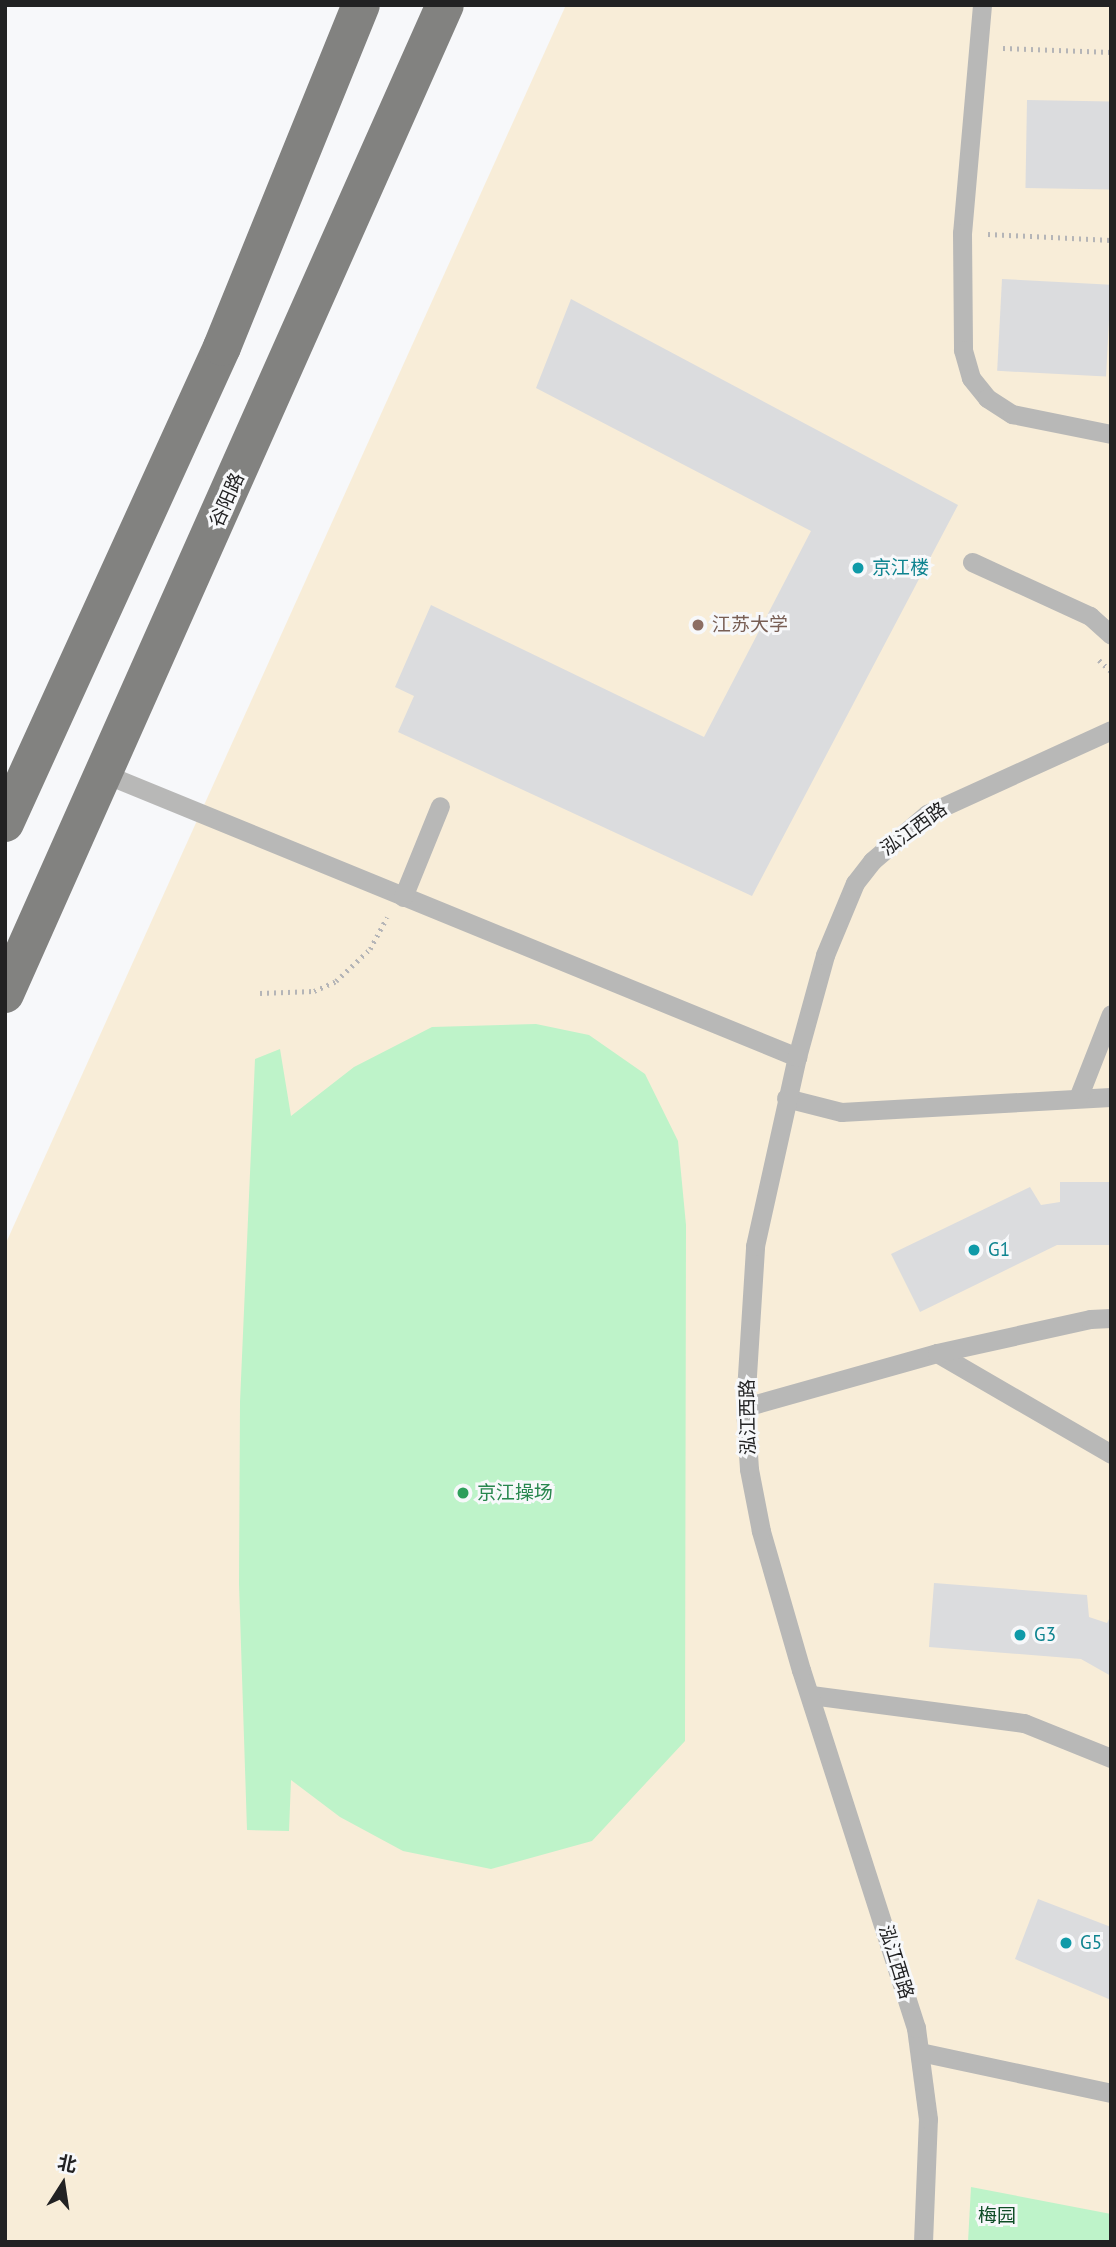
<!DOCTYPE html>
<meta charset="utf-8">
<style>
body{margin:0}
#map{position:relative;width:1116px;height:2247px;overflow:hidden;background:#f7f8fa;font-family:"PT Sans","Noto Sans SC",sans-serif}
div>[style]{position:absolute}
.education>*{inset:0;background:#f8edd8}
.green>*{inset:0;background:#bef3c9}
.building>*{inset:0;background:#dbdcde;transform-origin:0 0}
.path>*{height:4.5px;margin-top:-2.25px;transform-origin:0;background:repeating-linear-gradient(90deg,#b5b5b7 0 2px,transparent 0 7px)}
.service>*{height:19px;margin:-9.5px;padding:0 9.5px;transform-origin:9.5px;border-radius:9.5px;background:#b8b8b7}
.primary>*{height:38px;margin:-19px;padding:0 19px;transform-origin:19px;border-radius:19px;background:#828280}
.dots>*{width:19px;height:19px;translate:-50% -50%;box-sizing:border-box;border:4px solid #f7f8fa;border-radius:50%}
span{translate:-50% -50%;white-space:nowrap;text-align:center;line-height:1.15;-webkit-text-stroke:6px #f7f8fa;paint-order:stroke}
.street-label{font-size:19px;color:#222223}
.culture-label{font-size:19px;color:#0d838f}
.left{translate:0 -50%;text-align:left}
.education-label{font-size:19px;color:#785e54}
.leisure-label{font-size:19px;color:#27864d}
.park-label{font-size:19px;color:#0e4c25}
.frame{position:absolute;inset:0;border:7px solid #222223;pointer-events:none}
.north{position:absolute;left:28px;top:2149px;width:70px;height:70px;-webkit-text-stroke:5px #f7f8fa;paint-order:stroke;rotate:12deg;font-size:19px;font-weight:700;line-height:28px;text-align:center;color:#222223}
.north::after{content:'';display:block;margin:auto;width:24px;height:32px;background:#222223;clip-path:polygon(50% 0,100% 100%,50% 72%,0 100%)}
</style>
<div id="map">
<div class="education">
<i style="clip-path:polygon(566px 5px,1111px 5px,1111px 2242px,5px 2242px,5px 1245px)"></i>
</div>
<div class="green">
<i style="clip-path:polygon(536px 1024px,589px 1035px,645px 1074px,678px 1141px,686px 1225px,685px 1741px,592px 1841px,491px 1869px,403px 1851px,340px 1817px,291px 1780px,289px 1831px,247px 1830px,239px 1584px,240px 1402px,255px 1059px,280px 1049px,291px 1116px,354px 1067px,432px 1027px)"></i>
<i style="clip-path:polygon(971px 2187px,1111px 2214px,1111px 2242px,968px 2242px)"></i>
</div>
<div class="building">
<i style="left:1027px;top:100px;width:84px;height:88px;rotate:1deg"></i>
<i style="left:1002px;top:279px;width:109px;height:92px;rotate:3deg"></i>
<i style="clip-path:polygon(571px 299px,958px 505px,752px 896px,398px 732px,414px 696px,395px 687px,431px 605px,704px 737px,811px 531px,536px 388px)"></i>
<i style="clip-path:polygon(1060px 1182px,1111px 1182px,1111px 1245px,1057px 1245px,920px 1312px,891px 1254px,1030px 1187px,1041px 1205px,1060px 1202px)"></i>
<i style="clip-path:polygon(934px 1583px,1087px 1595px,1089px 1617px,1107px 1623px,1111px 1615px,1111px 1676px,1081px 1659px,929px 1647px)"></i>
<i style="clip-path:polygon(1038px 1899px,1111px 1927px,1111px 2000px,1015px 1959px)"></i>
</div>
<div class="path">
<i style="left:1003px;top:48px;width:108px;rotate:2.1deg"></i>
<i style="left:988px;top:234px;width:123px;rotate:2.8deg"></i>
<i style="left:1099px;top:660px;width:16px;rotate:43deg"></i>
<i style="left:260px;top:993px;width:54px;rotate:-2.1deg"></i>
<i style="left:314px;top:991px;width:24px;rotate:-24deg"></i>
<i style="left:336px;top:981px;width:47px;rotate:-43.3deg"></i>
<i style="left:370px;top:949px;width:36px;rotate:-62deg"></i>
</div>
<div class="service">
<i style="left:982px;top:5px;width:229px;rotate:95deg"></i>
<i style="left:962px;top:233px;width:117px;rotate:89.5deg"></i>
<i style="left:963px;top:350px;width:29px;rotate:74deg"></i>
<i style="left:971px;top:378px;width:26px;rotate:51deg"></i>
<i style="left:987px;top:398px;width:30px;rotate:33deg"></i>
<i style="left:1012px;top:414px;width:101px;rotate:11.4deg"></i>
<i style="left:972px;top:562px;width:130px;rotate:24.6deg"></i>
<i style="left:1090px;top:616px;width:28px;rotate:42deg"></i>
<i style="left:105px;top:774px;width:748px;rotate:22.24deg"></i>
<i style="left:403px;top:897px;width:98px;rotate:-67.9deg"></i>
<i style="left:786px;top:1098px;width:57px;rotate:14.3deg"></i>
<i style="left:841px;top:1112px;width:270px;rotate:-3.2deg"></i>
<i style="left:1078px;top:1098px;width:90px;rotate:-68.6deg"></i>
<i style="left:937px;top:1353px;width:201px;rotate:30.1deg"></i>
<i style="left:745px;top:1407px;width:199px;rotate:-15.7deg"></i>
<i style="left:937px;top:1353px;width:157px;rotate:-12.5deg"></i>
<i style="left:1090px;top:1319px;width:21px;rotate:-3deg"></i>
<i style="left:811px;top:1695px;width:215px;rotate:7.5deg"></i>
<i style="left:1024px;top:1723px;width:94px;rotate:21.9deg"></i>
<i style="left:920px;top:2052px;width:195px;rotate:12.1deg"></i>
<i style="left:923px;top:2242px;width:123px;rotate:-87.7deg"></i>
<i style="left:928px;top:2119px;width:92px;rotate:-97.5deg"></i>
<i style="left:916px;top:2028px;width:376px;rotate:-107.8deg"></i>
<i style="left:801px;top:1670px;width:145px;rotate:-106.1deg"></i>
<i style="left:761px;top:1531px;width:63px;rotate:-101deg"></i>
<i style="left:749px;top:1469px;width:62px;rotate:-93.7deg"></i>
<i style="left:745px;top:1407px;width:161px;rotate:-86.4deg"></i>
<i style="left:755px;top:1246px;width:194px;rotate:-77.5deg"></i>
<i style="left:797px;top:1057px;width:106px;rotate:-74.6deg"></i>
<i style="left:825px;top:955px;width:78px;rotate:-67.4deg"></i>
<i style="left:855px;top:883px;width:28px;rotate:-52deg"></i>
<i style="left:872px;top:861px;width:72px;rotate:-40.5deg"></i>
<i style="left:927px;top:814px;width:202px;rotate:-24.5deg"></i>
</div>
<div class="primary">
<i style="left:5px;top:823px;width:523px;rotate:-65.49deg"></i>
<i style="left:222px;top:347px;width:369px;rotate:-67.9deg"></i>
<i style="left:5px;top:994px;width:1082px;rotate:-66.02deg"></i>
</div>
<div class="dots">
<i style="left:858px;top:568px;background:#0f9aa8"></i>
<i style="left:698px;top:625px;background:#8d6e63"></i>
<i style="left:974px;top:1250px;background:#0f9aa8"></i>
<i style="left:463px;top:1493px;background:#2e9e5b"></i>
<i style="left:1020px;top:1635px;background:#0f9aa8"></i>
<i style="left:1066px;top:1943px;background:#0f9aa8"></i>
</div>
<div class="street-label">
<span style="left:227px;top:500px;rotate:-66deg">谷阳路</span>
<span style="left:914px;top:829px;rotate:-36deg">泓江西路</span>
<span style="left:748px;top:1417px;rotate:-91deg">泓江西路</span>
<span style="left:896px;top:1962px;rotate:73deg">泓江西路</span>
</div>
<div class="culture-label">
<span class="left" style="left:872px;top:568px">京江楼</span>
<span class="left" style="left:988px;top:1250px">G1</span>
<span class="left" style="left:1034px;top:1635px">G3</span>
<span class="left" style="left:1080px;top:1943px">G5</span>
</div>
<div class="education-label">
<span class="left" style="left:712px;top:625px">江苏大学</span>
</div>
<div class="leisure-label">
<span class="left" style="left:477px;top:1493px">京江操场</span>
</div>
<div class="park-label">
<span style="left:997px;top:2216px">梅园</span>
</div>
<div class="frame"></div>
<div class="north">北</div>
</div>
